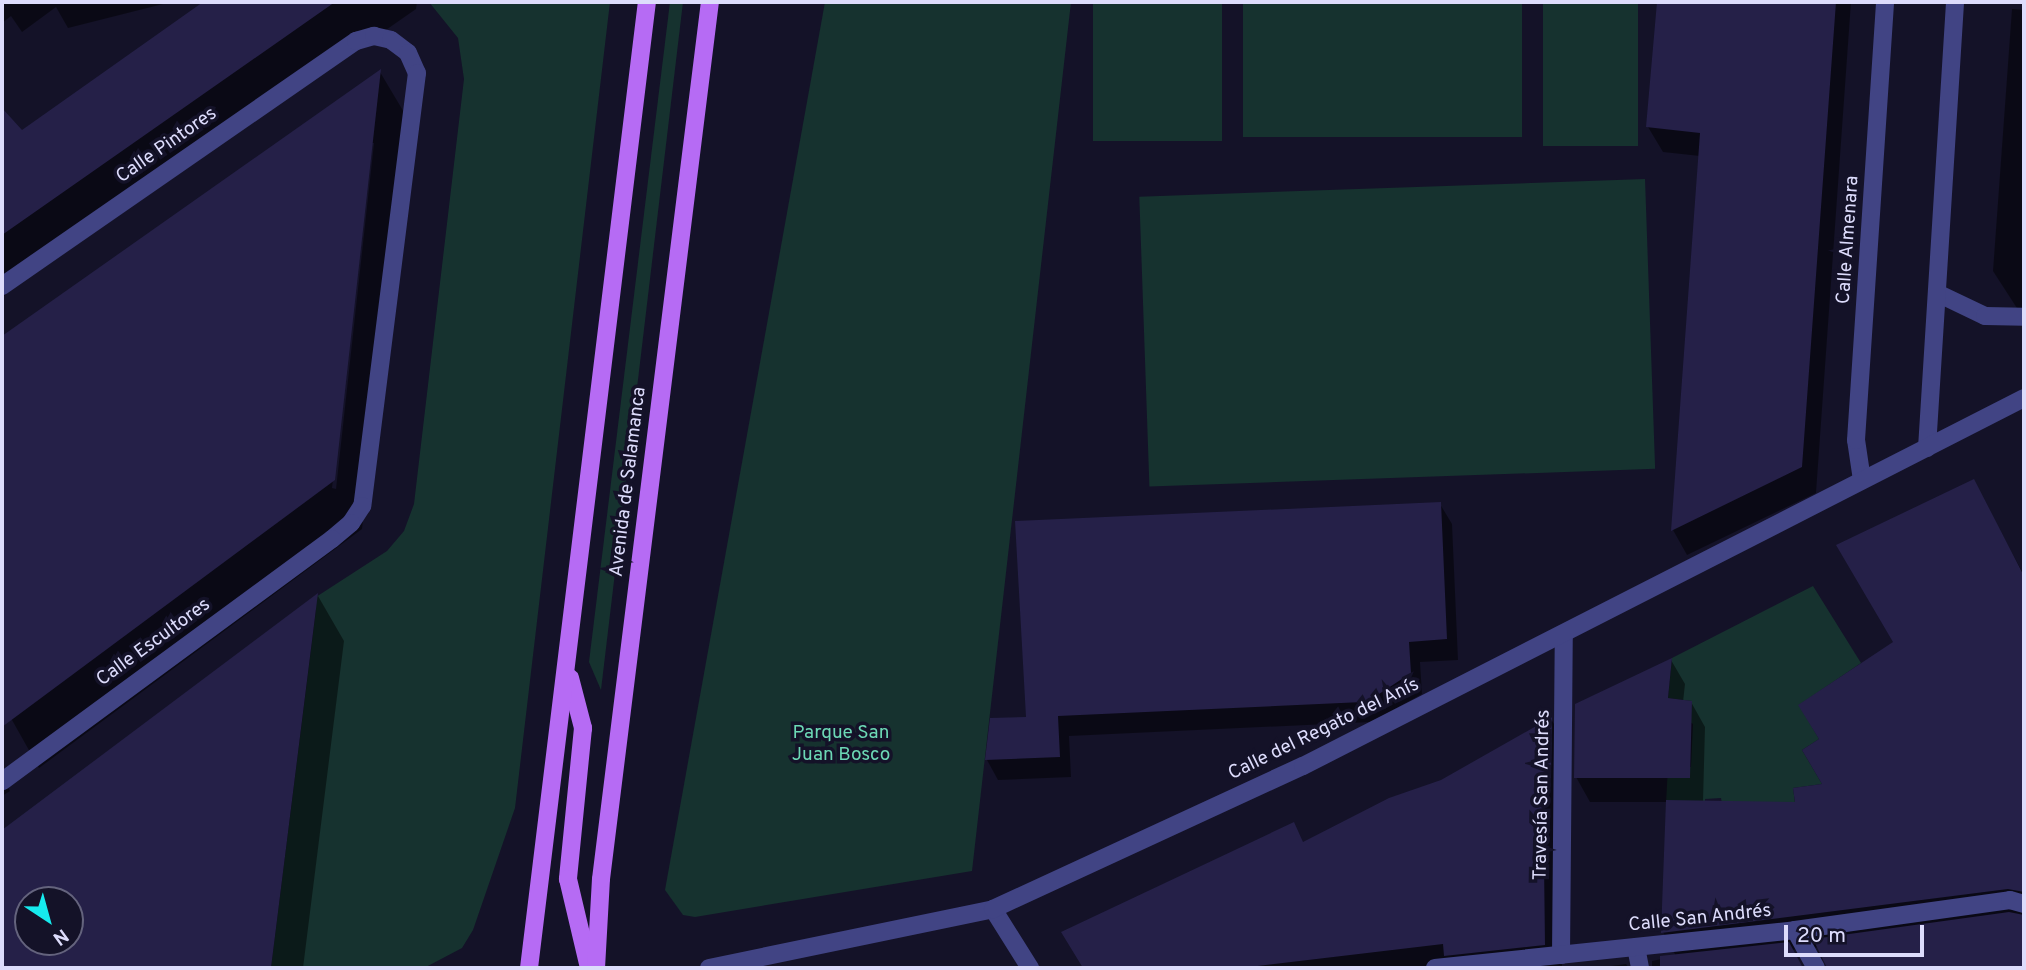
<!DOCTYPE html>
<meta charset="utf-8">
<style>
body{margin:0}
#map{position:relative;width:2026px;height:970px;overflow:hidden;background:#141228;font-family:Overpass,sans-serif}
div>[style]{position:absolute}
.green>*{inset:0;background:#16322f;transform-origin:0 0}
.shadow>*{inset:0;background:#0007}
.building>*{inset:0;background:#252048}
.street>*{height:18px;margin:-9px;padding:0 9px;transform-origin:9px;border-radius:9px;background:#414484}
.primary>*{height:18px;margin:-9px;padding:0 9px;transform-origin:9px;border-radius:9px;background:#b66bf4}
span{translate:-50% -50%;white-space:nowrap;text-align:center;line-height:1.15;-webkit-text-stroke:7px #141228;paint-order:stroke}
.street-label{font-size:19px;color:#dddcfc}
.park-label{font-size:19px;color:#6cd8b5}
.frame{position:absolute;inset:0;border:4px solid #dddcfc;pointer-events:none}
.north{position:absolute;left:14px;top:886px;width:70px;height:70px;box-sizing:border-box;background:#141228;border:2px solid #64637d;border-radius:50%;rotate:144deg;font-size:19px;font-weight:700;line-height:28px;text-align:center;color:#dddcfc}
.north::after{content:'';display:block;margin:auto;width:24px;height:32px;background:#16eaee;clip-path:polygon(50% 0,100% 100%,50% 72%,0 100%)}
.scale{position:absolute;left:1784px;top:925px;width:140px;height:32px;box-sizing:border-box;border:4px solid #dddcfc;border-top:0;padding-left:9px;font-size:21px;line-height:24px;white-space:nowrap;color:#dddcfc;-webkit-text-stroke:5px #141228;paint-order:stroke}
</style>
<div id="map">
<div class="green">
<i style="clip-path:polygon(429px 2px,610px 2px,515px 808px,473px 930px,462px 948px,424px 968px,271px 968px,316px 610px,299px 608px,387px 551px,404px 531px,414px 504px,464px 79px,458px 38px)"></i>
<i style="clip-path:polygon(670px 2px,683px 2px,601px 690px,589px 662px)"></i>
<i style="clip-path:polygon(825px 2px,1071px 2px,972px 871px,695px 917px,683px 915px,665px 890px)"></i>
<i style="left:1093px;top:2px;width:129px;height:139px"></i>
<i style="left:1243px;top:2px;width:279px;height:135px"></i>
<i style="left:1543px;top:2px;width:95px;height:144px"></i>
<i style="left:1645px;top:179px;width:290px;height:506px;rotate:88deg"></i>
<i style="clip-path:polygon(1813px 586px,1861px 663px,1799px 705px,1819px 739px,1802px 750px,1822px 784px,1793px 788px,1795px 803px,1722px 804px,1721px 798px,1705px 799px,1705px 805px,1666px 804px,1668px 767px,1691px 767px,1693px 724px,1690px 722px,1692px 701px,1668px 698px,1672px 658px)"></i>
</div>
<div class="shadow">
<i style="clip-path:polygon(2px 2px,171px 2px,68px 28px,56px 7px,22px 32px,11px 16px,2px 23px)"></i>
<i style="clip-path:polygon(207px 2px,417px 2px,416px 9px,2px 297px,2px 128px,11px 121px,21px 132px)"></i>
<i style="clip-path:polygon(1659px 2px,1851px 2px,1816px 493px,1687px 555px,1673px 530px,1700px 156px,1663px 152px,1648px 127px)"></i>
<i style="clip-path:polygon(2012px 9px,2024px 10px,2024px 319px,1993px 271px)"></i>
<i style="clip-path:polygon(evenodd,380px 72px,408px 119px,362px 529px,39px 768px,12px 720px,2px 692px,2px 590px,119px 496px,2px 574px,2px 337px,380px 72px,371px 143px,374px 143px,336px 489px,332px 488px,371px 143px)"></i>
<i style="clip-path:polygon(1973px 481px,2024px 575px,2024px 968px,1829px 968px,1819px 947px,1791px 950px,1802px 968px,1652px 968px,1652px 961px,1676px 956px,1663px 932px,1667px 802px,1590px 802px,1576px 777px,1671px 660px,1685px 684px,1683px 702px,1691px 702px,1705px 727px,1703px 802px,1797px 804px,1824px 785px,1821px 740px,1895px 643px)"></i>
<i style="clip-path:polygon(1440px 504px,1452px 524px,1458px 660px,1420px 662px,1422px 694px,1371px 722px,1069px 736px,1071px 777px,998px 780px,987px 760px,991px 720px,1028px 719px)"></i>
<i style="clip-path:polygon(evenodd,318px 596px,344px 641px,303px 968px,2px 968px,2px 832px,318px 596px,28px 900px,70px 900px,70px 942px,28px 942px,28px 900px)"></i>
<i style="clip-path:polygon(1551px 719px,1570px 751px,1561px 809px,1562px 968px,1084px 968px,1063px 933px,1304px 843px,1441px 781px)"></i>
<i style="clip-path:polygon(2px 777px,10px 791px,2px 796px)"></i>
<i style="clip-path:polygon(1626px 964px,1629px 968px,1597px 968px)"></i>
</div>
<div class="building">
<i style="clip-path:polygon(203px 2px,335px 2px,2px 235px,2px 108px,22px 130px)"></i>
<i style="clip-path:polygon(1657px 2px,1836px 2px,1802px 467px,1671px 531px,1700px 133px,1646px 127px)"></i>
<i style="clip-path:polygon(381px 69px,335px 480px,2px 727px,2px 336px)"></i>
<i style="clip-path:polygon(1974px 479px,2024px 576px,2024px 892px,2008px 889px,1661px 933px,1666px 800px,1795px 802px,1793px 788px,1822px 784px,1802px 750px,1819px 739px,1798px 705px,1893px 642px,1836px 545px)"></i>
<i style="clip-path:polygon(1441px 502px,1447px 639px,1409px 642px,1411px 673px,1376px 696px,1363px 702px,1058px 716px,1060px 757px,985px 760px,990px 718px,1026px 717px,1015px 521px)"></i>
<i style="clip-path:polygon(evenodd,318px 593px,271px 968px,2px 968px,2px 830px,318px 593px,28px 900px,70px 900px,70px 942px,28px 942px,28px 900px)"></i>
<i style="clip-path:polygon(1672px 658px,1668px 698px,1692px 701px,1690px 778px,1574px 778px,1575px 704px)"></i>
<i style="clip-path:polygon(1552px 717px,1551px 778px,1543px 778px,1545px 945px,1444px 956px,1443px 944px,1241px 968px,1083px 968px,1061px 932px,1294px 822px,1303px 842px,1389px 798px,1441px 780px)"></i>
<i style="clip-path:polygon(2009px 912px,2024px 915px,2024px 968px,1827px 968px,1813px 939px)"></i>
<i style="clip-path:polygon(1789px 942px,1803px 968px,1660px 968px,1660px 956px)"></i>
</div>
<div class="street">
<i style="left:2px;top:286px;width:431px;rotate:-34.7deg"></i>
<i style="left:356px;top:41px;width:19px;rotate:-16deg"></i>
<i style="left:374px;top:36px;width:17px;rotate:13deg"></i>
<i style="left:391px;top:40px;width:21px;rotate:37deg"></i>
<i style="left:408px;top:53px;width:22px;rotate:66deg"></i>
<i style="left:417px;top:73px;width:436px;rotate:97.2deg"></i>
<i style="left:362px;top:506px;width:20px;rotate:123deg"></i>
<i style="left:351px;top:523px;width:25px;rotate:140deg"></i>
<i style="left:332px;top:539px;width:409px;rotate:143.7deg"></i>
<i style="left:1937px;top:293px;width:53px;rotate:25.6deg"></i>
<i style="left:1985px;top:316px;width:39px;rotate:1deg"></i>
<i style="left:1927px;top:448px;width:447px;rotate:-86.4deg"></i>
<i style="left:1862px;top:480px;width:40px;rotate:-98.5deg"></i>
<i style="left:1856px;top:440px;width:439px;rotate:-86.2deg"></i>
<i style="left:993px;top:909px;width:70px;rotate:57.9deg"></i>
<i style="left:1795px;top:930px;width:43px;rotate:61.1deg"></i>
<i style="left:1636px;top:947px;width:21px;rotate:79deg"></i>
<i style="left:1561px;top:955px;width:320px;rotate:-89.5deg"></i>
<i style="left:709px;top:968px;width:290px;rotate:-11.7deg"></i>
<i style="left:993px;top:909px;width:341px;rotate:-24.8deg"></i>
<i style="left:1303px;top:766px;width:809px;rotate:-27.04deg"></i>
<i style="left:1435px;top:968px;width:362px;rotate:-6deg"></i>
<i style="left:1795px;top:930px;width:217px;rotate:-7.9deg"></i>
<i style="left:2010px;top:900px;width:15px;rotate:16deg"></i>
</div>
<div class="primary">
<i style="left:570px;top:678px;width:52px;rotate:75.4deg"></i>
<i style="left:583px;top:728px;width:152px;rotate:95.7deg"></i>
<i style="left:568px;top:879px;width:91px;rotate:76.7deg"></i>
<i style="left:529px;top:968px;width:973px;rotate:-83.04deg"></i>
<i style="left:596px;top:968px;width:89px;rotate:-86.8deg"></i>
<i style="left:601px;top:879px;width:884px;rotate:-82.92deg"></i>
</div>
<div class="street-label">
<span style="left:167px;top:146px;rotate:-35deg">Calle Pintores</span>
<span style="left:1849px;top:240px;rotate:-86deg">Calle Almenara</span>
<span style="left:629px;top:482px;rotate:-83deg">Avenida de Salamanca</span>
<span style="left:154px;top:643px;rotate:-36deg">Calle Escultores</span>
<span style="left:1324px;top:730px;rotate:-26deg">Calle del Regato del Anís</span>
<span style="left:1543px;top:795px;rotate:-89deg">Travesía San Andrés</span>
<span style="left:1700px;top:919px;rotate:-6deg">Calle San Andrés</span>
</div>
<div class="park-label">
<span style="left:841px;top:745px">Parque San<br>Juan Bosco</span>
</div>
<div class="frame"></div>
<div class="north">N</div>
<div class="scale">20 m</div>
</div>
